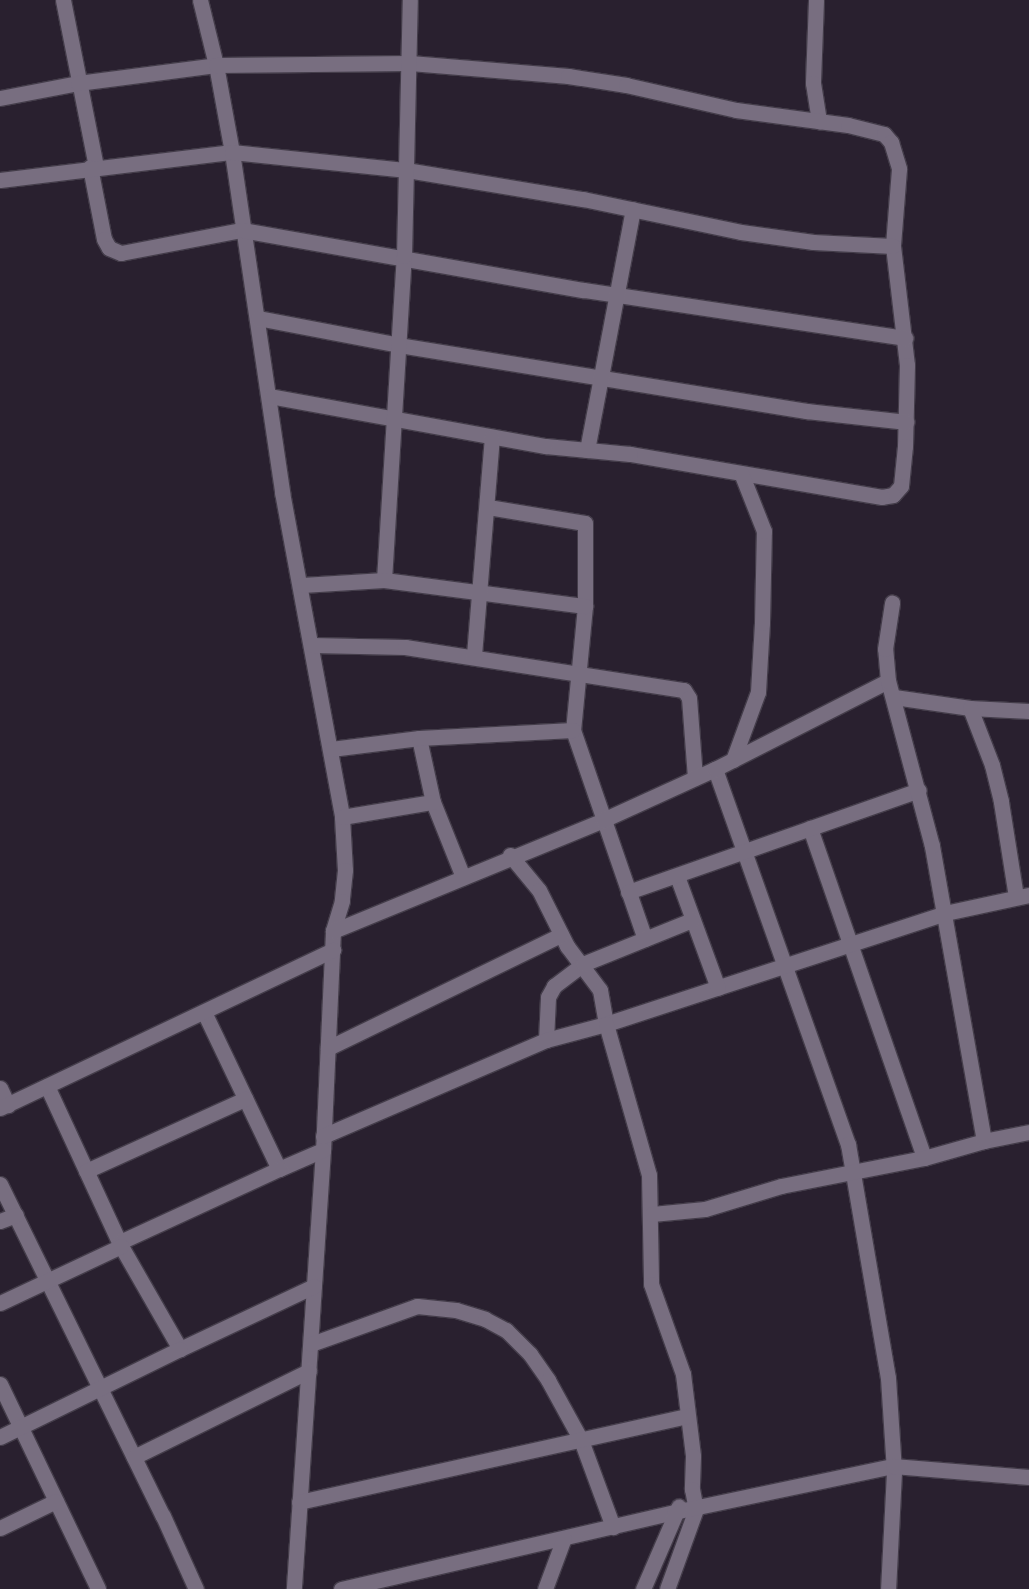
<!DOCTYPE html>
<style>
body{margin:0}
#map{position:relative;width:1029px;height:1589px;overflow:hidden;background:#29202f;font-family:"DM Sans",sans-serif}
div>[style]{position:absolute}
.roads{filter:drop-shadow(1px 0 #443d4a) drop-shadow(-1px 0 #443d4a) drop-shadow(0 1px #443d4a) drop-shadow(0 -1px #443d4a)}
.minor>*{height:15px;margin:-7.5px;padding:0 7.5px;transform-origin:7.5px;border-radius:7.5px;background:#786e80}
span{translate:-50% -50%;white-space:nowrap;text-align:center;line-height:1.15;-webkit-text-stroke:4px #0f0c12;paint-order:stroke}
</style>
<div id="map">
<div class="roads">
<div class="minor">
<i style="left:63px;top:0;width:170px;rotate:78.8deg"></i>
<i style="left:200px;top:0;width:67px;rotate:76.2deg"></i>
<i style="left:216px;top:65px;width:88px;rotate:79.6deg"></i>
<i style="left:232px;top:152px;width:344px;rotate:81.6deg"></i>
<i style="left:282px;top:492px;width:330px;rotate:79.5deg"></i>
<i style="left:342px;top:817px;width:53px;rotate:86.8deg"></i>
<i style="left:345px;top:870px;width:31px;rotate:96deg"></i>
<i style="left:342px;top:901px;width:31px;rotate:107deg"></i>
<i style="left:333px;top:931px;width:219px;rotate:92.6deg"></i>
<i style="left:323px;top:1150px;width:440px;rotate:93.8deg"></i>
<i style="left:816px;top:0;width:83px;rotate:92.1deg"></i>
<i style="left:813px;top:83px;width:39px;rotate:81deg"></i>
<i style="left:0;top:98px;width:79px;rotate:-10.9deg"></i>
<i style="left:78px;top:83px;width:139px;rotate:-7.4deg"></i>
<i style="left:216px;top:65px;width:194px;rotate:-0.6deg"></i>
<i style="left:410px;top:63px;width:159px;rotate:4.7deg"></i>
<i style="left:568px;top:76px;width:59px;rotate:8.8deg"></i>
<i style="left:626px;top:85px;width:113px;rotate:12.8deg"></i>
<i style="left:736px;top:110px;width:113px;rotate:7.6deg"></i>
<i style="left:848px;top:125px;width:37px;rotate:14deg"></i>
<i style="left:884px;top:134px;width:11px;rotate:49deg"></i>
<i style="left:891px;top:142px;width:28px;rotate:73deg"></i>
<i style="left:899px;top:169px;width:77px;rotate:94.5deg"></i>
<i style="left:893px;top:246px;width:120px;rotate:83.3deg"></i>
<i style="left:907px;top:365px;width:81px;rotate:91.4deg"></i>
<i style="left:905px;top:446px;width:40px;rotate:95.7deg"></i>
<i style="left:901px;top:486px;width:12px;rotate:132deg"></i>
<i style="left:893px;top:495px;width:11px;rotate:170deg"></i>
<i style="left:882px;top:497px;width:256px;rotate:-170.3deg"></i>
<i style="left:630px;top:454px;width:85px;rotate:-174.6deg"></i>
<i style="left:545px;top:446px;width:279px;rotate:-169.7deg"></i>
<i style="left:90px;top:167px;width:73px;rotate:79deg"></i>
<i style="left:104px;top:239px;width:10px;rotate:61deg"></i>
<i style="left:109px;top:248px;width:13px;rotate:23deg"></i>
<i style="left:121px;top:253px;width:123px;rotate:-10.8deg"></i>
<i style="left:242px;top:230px;width:347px;rotate:10deg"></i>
<i style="left:584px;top:290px;width:325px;rotate:8.5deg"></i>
<i style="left:0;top:180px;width:234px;rotate:-6.9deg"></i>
<i style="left:232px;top:152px;width:176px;rotate:5.9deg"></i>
<i style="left:407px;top:170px;width:178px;rotate:9.4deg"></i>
<i style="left:583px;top:199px;width:161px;rotate:11.8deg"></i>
<i style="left:741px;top:232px;width:73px;rotate:7.9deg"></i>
<i style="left:813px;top:242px;width:80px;rotate:2.9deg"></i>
<i style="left:258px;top:318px;width:144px;rotate:10.8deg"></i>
<i style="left:399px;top:345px;width:413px;rotate:9.2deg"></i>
<i style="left:807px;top:411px;width:100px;rotate:6.3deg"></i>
<i style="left:587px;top:450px;width:245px;rotate:-79.2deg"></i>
<i style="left:488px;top:507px;width:98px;rotate:9.4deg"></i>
<i style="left:585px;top:523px;width:83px;rotate:90deg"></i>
<i style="left:585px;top:606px;width:125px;rotate:95.5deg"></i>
<i style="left:573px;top:730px;width:221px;rotate:71deg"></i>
<i style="left:384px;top:580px;width:325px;rotate:-86.5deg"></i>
<i style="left:404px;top:256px;width:256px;rotate:-88.7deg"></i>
<i style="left:302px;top:585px;width:82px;rotate:-3.5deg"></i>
<i style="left:384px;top:580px;width:203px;rotate:7.4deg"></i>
<i style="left:312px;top:645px;width:93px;rotate:1.2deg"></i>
<i style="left:405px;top:647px;width:282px;rotate:8.8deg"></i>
<i style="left:684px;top:690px;width:9px;rotate:58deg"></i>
<i style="left:689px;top:698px;width:80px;rotate:85.7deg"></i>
<i style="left:474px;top:655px;width:219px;rotate:-85.3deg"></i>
<i style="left:894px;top:697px;width:77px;rotate:8.2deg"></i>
<i style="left:970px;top:708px;width:59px;rotate:2.9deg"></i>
<i style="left:970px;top:708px;width:61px;rotate:68.9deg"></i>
<i style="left:992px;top:765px;width:38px;rotate:76deg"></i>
<i style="left:1001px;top:802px;width:96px;rotate:81deg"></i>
<i style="left:419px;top:738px;width:66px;rotate:77.7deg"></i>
<i style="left:433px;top:802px;width:81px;rotate:68.2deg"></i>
<i style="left:331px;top:749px;width:89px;rotate:-7.1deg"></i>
<i style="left:419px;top:738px;width:154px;rotate:-3deg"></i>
<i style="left:733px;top:760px;width:72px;rotate:-69.8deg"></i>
<i style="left:758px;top:692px;width:69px;rotate:-86.7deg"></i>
<i style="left:762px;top:623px;width:92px;rotate:-88.8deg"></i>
<i style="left:764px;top:531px;width:62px;rotate:-111.6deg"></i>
<i style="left:715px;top:769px;width:398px;rotate:70.5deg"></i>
<i style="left:848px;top:1144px;width:237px;rotate:80.3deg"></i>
<i style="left:888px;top:1378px;width:94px;rotate:86.3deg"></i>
<i style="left:894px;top:1472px;width:117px;rotate:92.9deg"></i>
<i style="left:342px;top:817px;width:92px;rotate:-9.4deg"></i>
<i style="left:810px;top:828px;width:349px;rotate:70.9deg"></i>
<i style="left:510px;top:855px;width:45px;rotate:50.4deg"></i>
<i style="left:539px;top:890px;width:63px;rotate:63.4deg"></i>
<i style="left:567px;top:946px;width:55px;rotate:53.1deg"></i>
<i style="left:600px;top:990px;width:35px;rotate:80deg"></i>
<i style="left:606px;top:1024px;width:357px;rotate:-18.1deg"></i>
<i style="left:945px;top:913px;width:86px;rotate:-12.1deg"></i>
<i style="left:677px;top:876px;width:119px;rotate:69.9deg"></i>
<i style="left:628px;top:892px;width:308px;rotate:-19.3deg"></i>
<i style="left:333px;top:931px;width:292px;rotate:-22.3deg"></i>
<i style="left:603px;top:820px;width:123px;rotate:-24.5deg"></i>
<i style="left:715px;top:769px;width:194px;rotate:-27deg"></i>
<i style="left:204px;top:1012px;width:174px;rotate:64.5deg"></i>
<i style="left:279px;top:1169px;width:48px;rotate:-23.4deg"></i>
<i style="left:546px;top:1040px;width:43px;rotate:-87.3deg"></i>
<i style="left:548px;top:997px;width:13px;rotate:-61deg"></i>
<i style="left:554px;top:986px;width:36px;rotate:-37deg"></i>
<i style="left:583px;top:964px;width:118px;rotate:-22deg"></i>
<i style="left:328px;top:1048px;width:259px;rotate:-25.9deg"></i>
<i style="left:47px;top:1086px;width:176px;rotate:65.2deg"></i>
<i style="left:121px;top:1246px;width:119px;rotate:60.2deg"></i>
<i style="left:180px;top:1349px;width:148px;rotate:-25.2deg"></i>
<i style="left:0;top:1088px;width:19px;rotate:65deg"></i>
<i style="left:0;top:1108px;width:369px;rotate:-25.4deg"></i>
<i style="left:323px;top:1136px;width:243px;rotate:-23.3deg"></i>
<i style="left:546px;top:1040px;width:62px;rotate:-14.9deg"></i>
<i style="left:606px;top:1024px;width:157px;rotate:74.1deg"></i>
<i style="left:649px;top:1175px;width:109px;rotate:88.9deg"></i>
<i style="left:651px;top:1284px;width:96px;rotate:70.4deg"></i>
<i style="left:683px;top:1374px;width:83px;rotate:83deg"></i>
<i style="left:693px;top:1456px;width:33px;rotate:92deg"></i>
<i style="left:692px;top:1489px;width:20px;rotate:79deg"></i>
<i style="left:696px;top:1509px;width:85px;rotate:109.9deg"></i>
<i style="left:984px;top:1141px;width:46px;rotate:-11.3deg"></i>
<i style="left:86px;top:1171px;width:175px;rotate:-24.4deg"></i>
<i style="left:0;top:1184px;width:370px;rotate:63.9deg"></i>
<i style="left:163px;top:1516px;width:80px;rotate:65.7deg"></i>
<i style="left:652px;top:1214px;width:53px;rotate:-5.4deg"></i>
<i style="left:705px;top:1209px;width:79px;rotate:-16.8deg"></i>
<i style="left:781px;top:1186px;width:146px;rotate:-11.1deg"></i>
<i style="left:924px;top:1158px;width:62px;rotate:-15.8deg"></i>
<i style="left:984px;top:1141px;width:300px;rotate:-100deg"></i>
<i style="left:932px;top:846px;width:171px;rotate:-104.9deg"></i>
<i style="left:888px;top:681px;width:32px;rotate:-95deg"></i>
<i style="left:885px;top:649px;width:47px;rotate:-81.3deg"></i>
<i style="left:0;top:1221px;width:17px;rotate:-21deg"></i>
<i style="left:120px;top:1242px;width:175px;rotate:-24.7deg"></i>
<i style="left:0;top:1303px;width:134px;rotate:-25.2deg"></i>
<i style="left:311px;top:1344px;width:113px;rotate:-19.7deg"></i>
<i style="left:417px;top:1306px;width:39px;rotate:6deg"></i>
<i style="left:456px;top:1310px;width:30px;rotate:17deg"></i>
<i style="left:485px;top:1319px;width:24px;rotate:28deg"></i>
<i style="left:506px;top:1330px;width:34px;rotate:45deg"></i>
<i style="left:530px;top:1354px;width:32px;rotate:55deg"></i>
<i style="left:548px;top:1380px;width:68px;rotate:61.2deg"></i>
<i style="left:581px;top:1440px;width:93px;rotate:69.8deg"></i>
<i style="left:0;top:1384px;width:227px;rotate:64.4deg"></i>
<i style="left:0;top:1437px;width:200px;rotate:-26.1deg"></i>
<i style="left:134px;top:1457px;width:195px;rotate:-26.2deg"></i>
<i style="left:299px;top:1502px;width:398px;rotate:-12.5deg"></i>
<i style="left:0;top:1528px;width:62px;rotate:-25.7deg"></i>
<i style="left:341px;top:1589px;width:342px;rotate:-13deg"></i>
<i style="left:674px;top:1512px;width:224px;rotate:-11.9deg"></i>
<i style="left:893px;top:1466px;width:136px;rotate:4.6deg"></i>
<i style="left:545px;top:1589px;width:54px;rotate:-69.6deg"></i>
<i style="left:643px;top:1589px;width:90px;rotate:-66.6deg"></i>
</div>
</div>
</div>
